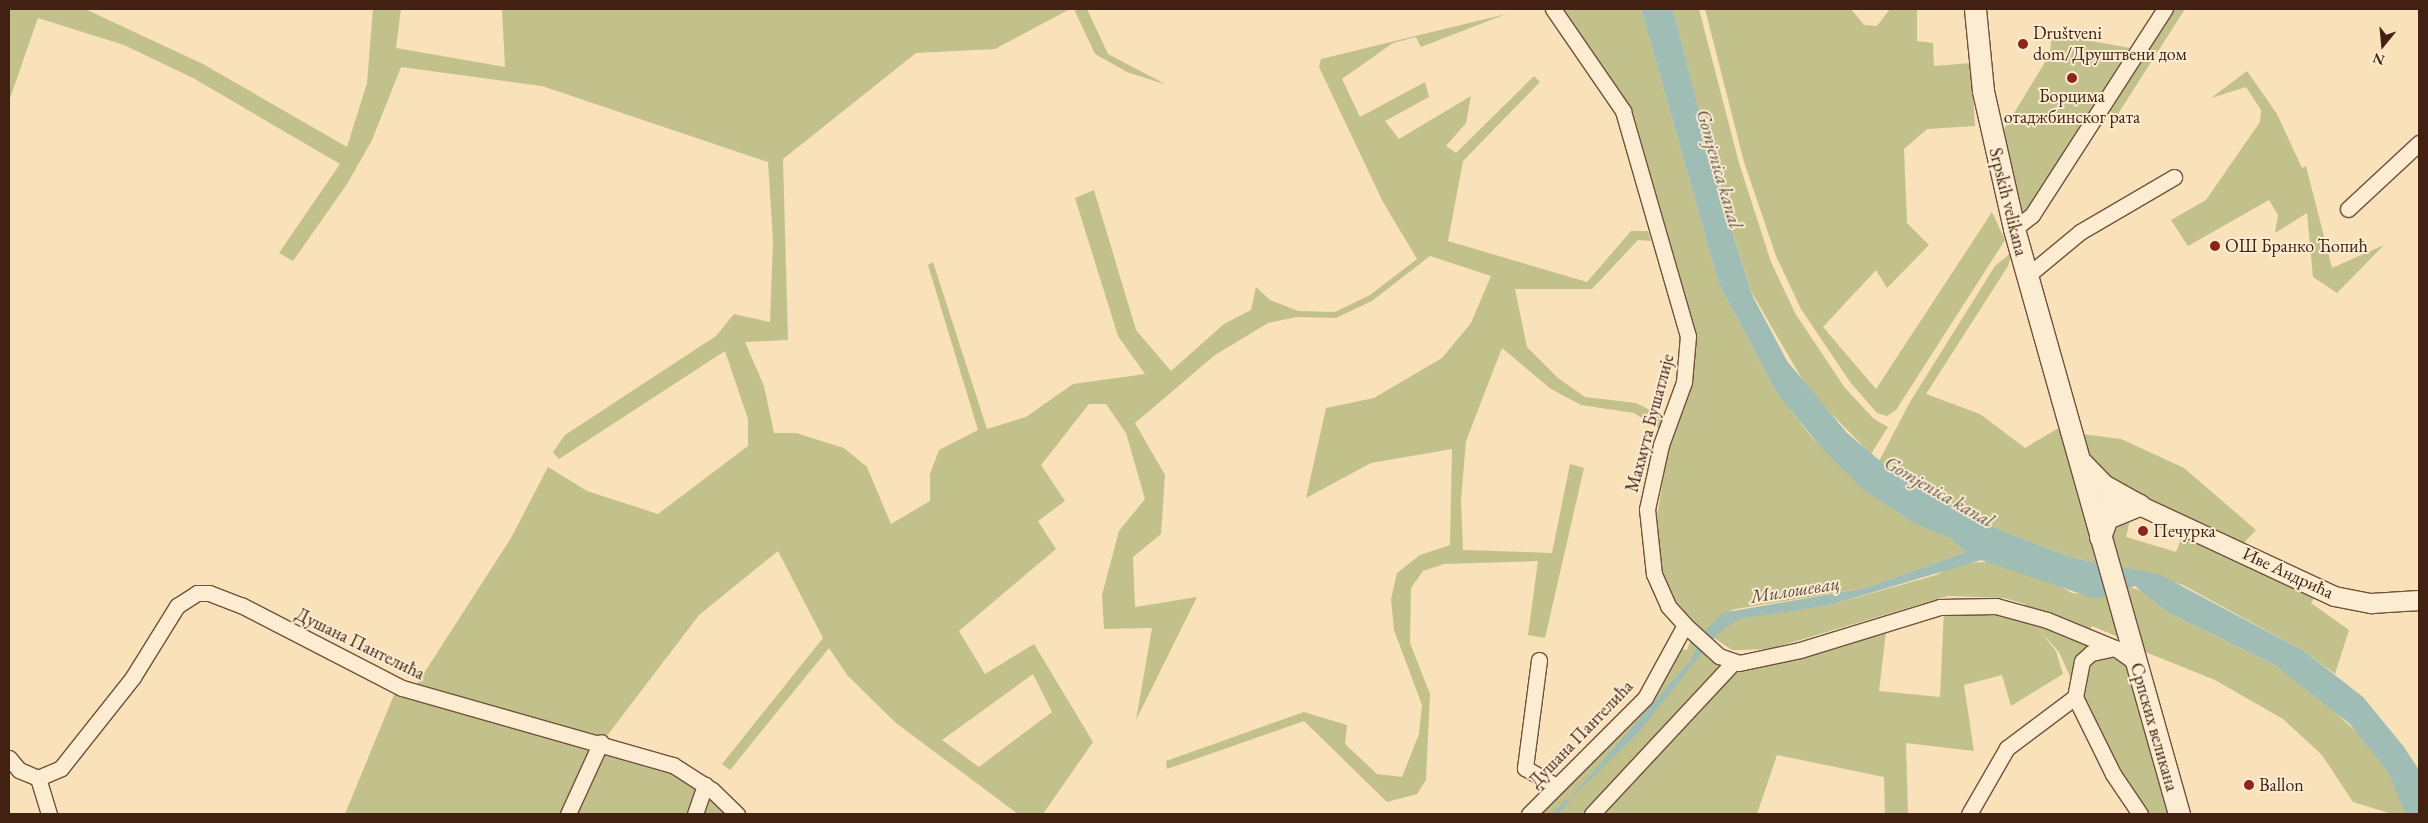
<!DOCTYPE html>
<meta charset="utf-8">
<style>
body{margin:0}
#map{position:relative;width:2428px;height:823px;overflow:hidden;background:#f9e1b9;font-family:"EB Garamond",serif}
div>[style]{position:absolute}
.green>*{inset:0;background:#c2c18c}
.water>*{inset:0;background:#9fbcb5}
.stream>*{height:4px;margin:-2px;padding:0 2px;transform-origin:2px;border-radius:2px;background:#9fbcb5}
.roads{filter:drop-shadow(1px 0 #70513c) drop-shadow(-1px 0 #70513c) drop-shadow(0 1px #70513c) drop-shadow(0 -1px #70513c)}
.minor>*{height:15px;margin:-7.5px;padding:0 7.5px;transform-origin:7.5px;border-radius:7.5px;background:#fbecd2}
.tertiary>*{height:19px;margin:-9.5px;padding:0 9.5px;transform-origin:9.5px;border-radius:9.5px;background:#fbecd2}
.secondary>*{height:21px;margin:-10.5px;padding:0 10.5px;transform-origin:10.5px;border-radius:10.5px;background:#fbecd2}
.dots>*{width:14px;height:14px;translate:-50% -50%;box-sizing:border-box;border:2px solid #fbecd2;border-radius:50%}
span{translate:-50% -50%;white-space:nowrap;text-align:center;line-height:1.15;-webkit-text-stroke:4px #fbecd2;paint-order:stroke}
.poi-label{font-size:18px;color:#422112}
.left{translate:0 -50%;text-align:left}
.street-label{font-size:18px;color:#422112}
.water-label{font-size:19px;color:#5e5043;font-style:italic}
.frame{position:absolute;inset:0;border:10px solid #422112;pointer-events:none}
.north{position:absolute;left:2358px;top:20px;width:50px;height:50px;-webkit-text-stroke:4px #fbecd2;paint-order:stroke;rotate:197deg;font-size:14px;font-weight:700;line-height:20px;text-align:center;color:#422112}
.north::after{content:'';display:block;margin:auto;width:18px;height:22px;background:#422112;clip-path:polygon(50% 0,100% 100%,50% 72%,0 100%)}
</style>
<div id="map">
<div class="green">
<i style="clip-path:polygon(evenodd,9px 9px,85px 9px,203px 64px,347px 147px,367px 83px,373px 9px,401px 9px,396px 48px,505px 67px,502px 9px,1070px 9px,995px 49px,916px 53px,783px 159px,788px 340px,745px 342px,764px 386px,774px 433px,796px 433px,844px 448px,867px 467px,891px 524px,930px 501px,930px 474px,939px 450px,978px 430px,928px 265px,933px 262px,987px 429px,1026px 417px,1073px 384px,1145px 374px,1118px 336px,1075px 198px,1094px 190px,1136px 330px,1171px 371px,1224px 324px,1251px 310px,1256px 287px,1270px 300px,1298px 311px,1335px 312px,1370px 295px,1417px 259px,1383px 202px,1319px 67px,1321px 59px,1506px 14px,1421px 47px,1416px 37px,1393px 43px,1342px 79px,1360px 117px,1425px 82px,1429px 97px,1385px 121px,1399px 139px,1471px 96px,1466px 123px,1446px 146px,1456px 153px,1534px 76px,1540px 82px,1463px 161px,1448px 241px,1587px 282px,1631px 231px,1648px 231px,1651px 241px,1638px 240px,1592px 289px,1515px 289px,1527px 347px,1558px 378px,1585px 397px,1636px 403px,1666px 418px,1663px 431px,1634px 413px,1581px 405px,1551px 389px,1502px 348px,1466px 441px,1461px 500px,1463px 550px,1552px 553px,1570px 464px,1584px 468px,1545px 638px,1528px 635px,1538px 561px,1444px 564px,1423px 571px,1411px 588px,1410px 643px,1430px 694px,1426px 780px,1417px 794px,1387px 802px,1304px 721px,1167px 769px,1166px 761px,1304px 712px,1347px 725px,1345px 744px,1377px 774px,1402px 777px,1419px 734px,1422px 705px,1394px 630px,1391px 599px,1397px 573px,1420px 555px,1450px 545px,1452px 449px,1371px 463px,1306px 498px,1326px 408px,1374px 398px,1442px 358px,1471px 323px,1491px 276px,1430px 256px,1372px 301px,1336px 318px,1297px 317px,1268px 323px,1215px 355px,1135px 423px,1165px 475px,1161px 534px,1133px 557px,1135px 607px,1197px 597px,1136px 720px,1152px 628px,1104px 629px,1102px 595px,1119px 531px,1145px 499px,1126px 433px,1106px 404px,1089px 404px,1041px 465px,1065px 501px,1038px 521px,1056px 549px,959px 631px,985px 674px,1034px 644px,1093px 742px,1043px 814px,1018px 814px,896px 723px,848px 676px,829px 648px,730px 770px,722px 764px,823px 638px,778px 551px,699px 615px,600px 745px,705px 785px,731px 814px,345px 814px,396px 690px,410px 695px,511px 538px,548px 467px,587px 491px,658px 514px,748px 446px,748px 419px,725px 351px,559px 459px,553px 452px,565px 435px,716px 336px,734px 314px,770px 322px,773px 241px,768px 162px,542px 86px,401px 67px,372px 140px,347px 184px,293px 261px,279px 253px,340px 164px,193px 78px,124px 45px,38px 18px,9px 101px,9px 9px,1033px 674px,1052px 712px,979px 767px,942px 740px,1033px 674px)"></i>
<i style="clip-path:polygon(1074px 9px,1087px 9px,1108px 54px,1167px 85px,1127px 72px,1095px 54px)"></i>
<i style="clip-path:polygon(1559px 9px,1641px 9px,1719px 284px,1777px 393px,1811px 436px,1865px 490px,1901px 515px,1950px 538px,1966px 552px,1865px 588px,1730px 610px,1747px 616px,1830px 605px,1936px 575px,1959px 563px,1988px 562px,2051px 581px,2072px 593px,2110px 595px,2123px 639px,2092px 626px,2088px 635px,2096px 641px,2072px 681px,2059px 652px,2023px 612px,2025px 604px,2004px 598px,1948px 596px,1770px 649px,1740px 650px,1732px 650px,1698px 627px,1675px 600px,1658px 562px,1657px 517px,1667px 455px,1690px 377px,1695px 342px,1614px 85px)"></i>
<i style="clip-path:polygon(1673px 9px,1699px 9px,1739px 163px,1771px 262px,1795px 313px,1845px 388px,1874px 419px,1888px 427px,1871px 454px,1809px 391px,1752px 293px,1722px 200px)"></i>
<i style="clip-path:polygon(1705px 9px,1851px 9px,1864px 25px,1877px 26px,1890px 9px,1917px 9px,1917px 41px,1933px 43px,1934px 66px,1971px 63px,1975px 126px,1927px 129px,1904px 149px,1907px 223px,1929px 245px,1887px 288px,1876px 270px,1823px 327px,1876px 389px,1992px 212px,2005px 240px,1896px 410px,1887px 416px,1877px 413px,1850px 382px,1801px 309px,1776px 256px,1744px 162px)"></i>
<i style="clip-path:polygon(2172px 9px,2185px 9px,2116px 117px,2107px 108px)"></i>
<i style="clip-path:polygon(2052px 34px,2130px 48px,2034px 203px,2022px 213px,2000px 136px,2050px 54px)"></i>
<i style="clip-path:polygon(2247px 71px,2277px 114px,2302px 168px,2306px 166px,2332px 268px,2384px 245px,2337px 293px,2313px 277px,2307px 213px,2275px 233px,2278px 215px,2269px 200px,2188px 246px,2171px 220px,2206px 200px,2260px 122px,2261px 110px,2246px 87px,2211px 98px)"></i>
<i style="clip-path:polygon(2012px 252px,2008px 266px,1926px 394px,1980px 414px,2025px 448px,2062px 426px,2100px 563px,2073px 558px,1980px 522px,1938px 501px,1879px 461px,1910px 402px,1995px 266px)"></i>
<i style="clip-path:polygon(2082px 434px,2121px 439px,2184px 468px,2256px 530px,2243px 544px,2108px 481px,2088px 461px)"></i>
<i style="clip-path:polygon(2132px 511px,2126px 537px,2176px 552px,2185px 529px,2316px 595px,2311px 603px,2349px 630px,2335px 674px,2304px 651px,2183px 585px,2117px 566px,2112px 559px,2111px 520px)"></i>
<i style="clip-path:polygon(2125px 586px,2147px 592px,2169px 613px,2275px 665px,2306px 686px,2361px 736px,2389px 774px,2408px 814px,2392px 814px,2353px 802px,2322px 755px,2283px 719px,2215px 680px,2143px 651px)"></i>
<i style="clip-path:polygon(1970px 606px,2032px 621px,2056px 651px,2063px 674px,2011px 706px,2002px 675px,1964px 685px,1974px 751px,1906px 743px,1908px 814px,1885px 814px,1884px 777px,1777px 755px,1757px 814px,1598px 814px,1734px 671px,1887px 623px,1879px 691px,1940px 697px,1944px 609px)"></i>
<i style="clip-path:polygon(1693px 634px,1723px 658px,1722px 673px,1588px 814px,1537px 814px,1655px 690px,1677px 648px,1687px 650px)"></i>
<i style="clip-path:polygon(2110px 651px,2125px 664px,2172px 814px,2144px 814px,2081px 695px,2084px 664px)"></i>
</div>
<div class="water">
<i style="clip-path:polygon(1641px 9px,1673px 9px,1722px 200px,1753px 297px,1787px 361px,1847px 433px,1891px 470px,1980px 522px,2073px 558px,2159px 574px,2304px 651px,2363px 697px,2404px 747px,2419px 770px,2419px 814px,2408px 814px,2403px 808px,2389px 774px,2350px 724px,2275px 665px,2169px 613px,2135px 586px,2096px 599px,1981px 560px,1830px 605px,1739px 619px,1716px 635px,1639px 732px,1564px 805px,1690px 661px,1706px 630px,1722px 613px,1865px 588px,1966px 552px,1950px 538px,1912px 522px,1865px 491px,1826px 453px,1778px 395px,1719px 284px)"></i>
</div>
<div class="stream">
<i style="left:1554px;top:814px;width:18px;rotate:-43deg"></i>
</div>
<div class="roads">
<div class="minor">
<i style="left:1553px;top:9px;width:124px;rotate:55.5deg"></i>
<i style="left:1623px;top:111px;width:234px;rotate:73.9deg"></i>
<i style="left:1688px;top:336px;width:46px;rotate:95deg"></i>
<i style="left:1684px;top:382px;width:67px;rotate:110.1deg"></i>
<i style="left:1661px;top:445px;width:66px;rotate:102.3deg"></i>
<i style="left:1647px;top:509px;width:65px;rotate:83.9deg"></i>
<i style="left:1654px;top:574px;width:35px;rotate:66deg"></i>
<i style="left:1668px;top:606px;width:25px;rotate:48deg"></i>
<i style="left:1685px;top:625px;width:46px;rotate:42.4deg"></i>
<i style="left:1719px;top:656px;width:21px;rotate:19deg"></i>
<i style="left:1739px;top:663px;width:62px;rotate:-12deg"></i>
<i style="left:1800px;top:650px;width:146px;rotate:-17.1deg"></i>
<i style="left:1940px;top:607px;width:56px;rotate:-1deg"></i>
<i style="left:1996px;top:606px;width:53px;rotate:15.4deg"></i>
<i style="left:2047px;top:620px;width:74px;rotate:22.4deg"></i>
<i style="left:2115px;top:648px;width:24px;rotate:35deg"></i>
<i style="left:2348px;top:209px;width:97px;rotate:-42.9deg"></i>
<i style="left:2014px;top:229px;width:23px;rotate:-38deg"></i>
<i style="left:2032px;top:215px;width:245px;rotate:-57.2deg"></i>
<i style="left:2027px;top:276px;width:69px;rotate:-39.7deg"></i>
<i style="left:2080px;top:232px;width:109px;rotate:-30.3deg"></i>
<i style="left:2115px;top:648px;width:25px;rotate:168deg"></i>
<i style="left:2091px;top:653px;width:12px;rotate:138deg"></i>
<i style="left:2082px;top:661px;width:37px;rotate:101deg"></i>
<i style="left:2075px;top:697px;width:86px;rotate:63.7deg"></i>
<i style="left:2113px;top:774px;width:48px;rotate:56deg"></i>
<i style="left:1539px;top:660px;width:109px;rotate:97.4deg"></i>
<i style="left:1525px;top:768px;width:36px;rotate:30deg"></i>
<i style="left:9px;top:758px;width:16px;rotate:50deg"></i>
<i style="left:19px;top:770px;width:21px;rotate:23deg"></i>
<i style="left:38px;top:778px;width:25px;rotate:-23deg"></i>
<i style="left:61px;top:768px;width:116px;rotate:-51.6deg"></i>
<i style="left:133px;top:677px;width:84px;rotate:-58.2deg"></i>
<i style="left:177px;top:606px;width:24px;rotate:-33deg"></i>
<i style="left:197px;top:593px;width:12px"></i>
<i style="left:209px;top:593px;width:34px;rotate:21deg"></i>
<i style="left:241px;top:605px;width:181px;rotate:27.3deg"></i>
<i style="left:402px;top:688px;width:282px;rotate:15.9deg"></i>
<i style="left:673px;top:765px;width:46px;rotate:32.7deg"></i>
<i style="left:712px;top:790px;width:35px;rotate:44deg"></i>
<i style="left:38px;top:778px;width:38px;rotate:73deg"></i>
<i style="left:568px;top:814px;width:79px;rotate:-65.4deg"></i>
<i style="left:695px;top:814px;width:31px;rotate:-71deg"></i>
<i style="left:1529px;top:814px;width:164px;rotate:-45deg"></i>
<i style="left:1645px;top:698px;width:83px;rotate:-61.3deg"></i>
<i style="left:1592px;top:814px;width:207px;rotate:-47deg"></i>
<i style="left:1969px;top:814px;width:76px;rotate:-60.1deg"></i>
<i style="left:2007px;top:748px;width:85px;rotate:-36.9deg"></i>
</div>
<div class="tertiary">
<i style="left:2092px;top:508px;width:19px;rotate:-16deg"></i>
<i style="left:2110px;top:503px;width:29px;rotate:4deg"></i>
<i style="left:2139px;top:505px;width:215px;rotate:25deg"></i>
<i style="left:2334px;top:596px;width:38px;rotate:11deg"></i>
<i style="left:2371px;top:603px;width:48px;rotate:-3.6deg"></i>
</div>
<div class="secondary">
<i style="left:1975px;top:9px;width:82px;rotate:84.4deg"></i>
<i style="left:1983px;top:91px;width:141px;rotate:77.3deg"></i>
<i style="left:2014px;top:229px;width:608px;rotate:74.25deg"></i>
<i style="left:2082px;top:463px;width:30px;rotate:46deg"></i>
<i style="left:2103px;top:485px;width:41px;rotate:29.1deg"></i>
<i style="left:2100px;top:537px;width:20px;rotate:-70deg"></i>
<i style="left:2107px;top:518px;width:35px;rotate:-22deg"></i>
</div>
</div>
<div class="dots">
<i style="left:2023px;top:44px;background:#8f2418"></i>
<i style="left:2072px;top:78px;background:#8f2418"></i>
<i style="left:2215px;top:246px;background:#8f2418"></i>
<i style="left:2143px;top:531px;background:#8f2418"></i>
<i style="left:2249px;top:785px;background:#8f2418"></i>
</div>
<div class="poi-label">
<span class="left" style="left:2033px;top:44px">Društveni<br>dom/Друштвени дом</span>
<span style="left:2072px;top:107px">Борцима<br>отаджбинског рата</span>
<span class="left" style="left:2225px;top:246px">ОШ Бранко Ћопић</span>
<span class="left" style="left:2153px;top:531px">Печурка</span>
<span class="left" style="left:2259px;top:785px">Ballon</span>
</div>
<div class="street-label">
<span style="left:2008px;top:202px;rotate:76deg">Srpskih velikana</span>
<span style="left:1650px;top:423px;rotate:-75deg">Махмута Бушатлије</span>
<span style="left:2288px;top:573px;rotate:25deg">Иве Андрића</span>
<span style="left:360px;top:644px;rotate:26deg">Душана Пантелића</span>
<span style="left:2154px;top:727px;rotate:74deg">Српских великана</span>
<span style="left:1581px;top:734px;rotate:-46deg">Душана Пантелића</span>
</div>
<div class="water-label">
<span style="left:1719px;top:169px;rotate:74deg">Gomjenica kanal</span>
<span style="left:1939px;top:492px;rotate:30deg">Gomjenica kanal</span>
<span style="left:1795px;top:590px;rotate:-9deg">Милошевац</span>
</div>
<div class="frame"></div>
<div class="north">N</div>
</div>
